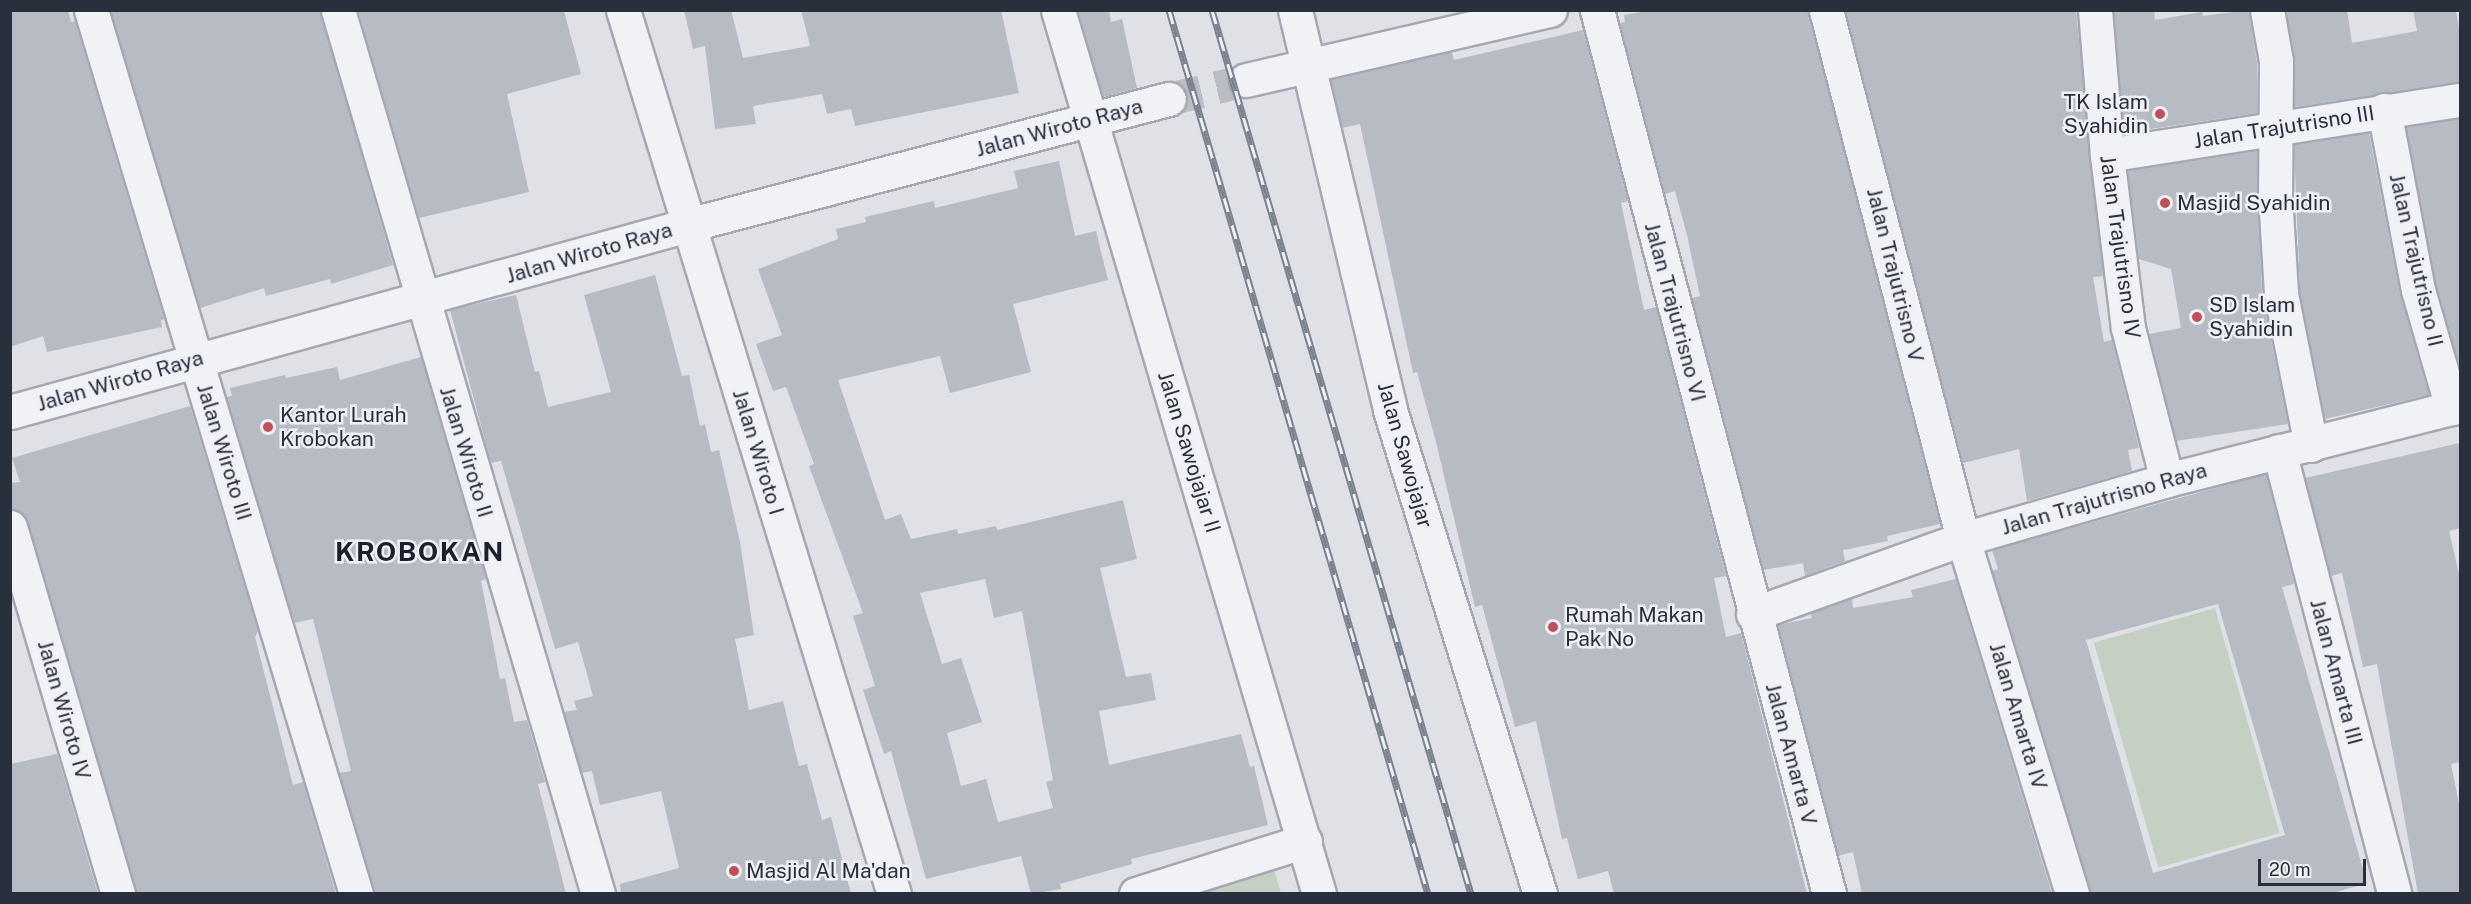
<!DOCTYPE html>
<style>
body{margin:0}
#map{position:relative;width:2471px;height:904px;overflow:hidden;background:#dfe1e7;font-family:"Public Sans",sans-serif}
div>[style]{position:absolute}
.green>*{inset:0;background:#c4d0c1;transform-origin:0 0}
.building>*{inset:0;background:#b7bbc3}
.street-tunnel>*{height:33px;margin-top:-16.5px;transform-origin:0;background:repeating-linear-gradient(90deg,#bbbdc5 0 33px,transparent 0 49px)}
.roads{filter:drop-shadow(2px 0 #a5a8b0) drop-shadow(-2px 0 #a5a8b0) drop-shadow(0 2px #a5a8b0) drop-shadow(0 -2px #a5a8b0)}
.street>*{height:33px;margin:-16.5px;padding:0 16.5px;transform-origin:16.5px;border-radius:16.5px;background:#f1f2f5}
.rail>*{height:7px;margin-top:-3.5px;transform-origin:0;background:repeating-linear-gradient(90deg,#eef0f5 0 14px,#7a818f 0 28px);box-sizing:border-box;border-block:2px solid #7a818f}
.dots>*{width:16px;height:16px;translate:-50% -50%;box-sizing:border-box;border:3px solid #eef0f5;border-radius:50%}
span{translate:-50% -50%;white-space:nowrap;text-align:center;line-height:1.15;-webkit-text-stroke:5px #eef0f5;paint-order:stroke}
.poi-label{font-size:21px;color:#292f3c}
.right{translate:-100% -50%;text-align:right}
.left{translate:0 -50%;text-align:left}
.street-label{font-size:21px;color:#292f3c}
.district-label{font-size:27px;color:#1c202d;font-weight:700;letter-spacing:1.5px}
.frame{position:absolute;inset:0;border:12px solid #292f3c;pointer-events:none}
.scale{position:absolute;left:2258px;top:859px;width:108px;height:27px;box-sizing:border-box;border:3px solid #292f3c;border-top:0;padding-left:8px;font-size:18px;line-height:21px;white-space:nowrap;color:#292f3c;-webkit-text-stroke:4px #eef0f5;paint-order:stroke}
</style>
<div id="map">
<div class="green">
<i style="left:2215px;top:608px;width:234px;height:126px;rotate:74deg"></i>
<i style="clip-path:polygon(1272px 862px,1281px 893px,1170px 894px)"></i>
</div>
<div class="building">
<i style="clip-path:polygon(10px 10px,68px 10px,71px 22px,75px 21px,164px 319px,161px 320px,162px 327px,47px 352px,43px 336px,10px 347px)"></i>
<i style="clip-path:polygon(118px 10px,320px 10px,393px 265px,331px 284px,330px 279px,266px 296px,264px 288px,200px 308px,111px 12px)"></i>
<i style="clip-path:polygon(358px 10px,564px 11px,581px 74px,507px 94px,529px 192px,419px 218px)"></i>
<i style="clip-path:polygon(684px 10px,731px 10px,743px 58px,810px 46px,801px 10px,1001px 10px,1019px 93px,855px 126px,851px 109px,827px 114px,822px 94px,753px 106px,756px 124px,715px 129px,705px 46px,693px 49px)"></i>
<i style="clip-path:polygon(1078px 10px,1109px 10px,1111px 22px,1122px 19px,1137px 88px,1103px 97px)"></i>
<i style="clip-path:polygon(1654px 10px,1808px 10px,1940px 524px,1887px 536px,1888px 541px,1843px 550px,1845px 561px,1805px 576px,1803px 563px,1763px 570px,1692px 298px,1700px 296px,1687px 235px,1675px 191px,1665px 194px,1620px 23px,1625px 22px,1624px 15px)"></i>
<i style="clip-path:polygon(1845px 10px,2076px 10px,2103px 276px,2093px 277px,2104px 342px,2112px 340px,2139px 448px,2128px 450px,2132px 471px,2027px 501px,2019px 449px,1963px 463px)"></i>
<i style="clip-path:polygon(2114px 10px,2154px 10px,2155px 20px,2202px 12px,2203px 16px,2249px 10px,2257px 63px,2257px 113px,2124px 133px)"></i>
<i style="clip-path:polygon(2286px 10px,2347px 10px,2352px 43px,2417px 31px,2413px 10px,2456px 10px,2460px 35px,2460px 82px,2294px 107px,2294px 58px)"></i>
<i style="clip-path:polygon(1583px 30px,1628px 201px,1621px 203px,1644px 310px,1656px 307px,1726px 576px,1714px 578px,1726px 637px,1741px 633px,1807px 894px,1614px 894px,1608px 871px,1578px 879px,1567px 838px,1562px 839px,1536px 721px,1515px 727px,1482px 605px,1475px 607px,1436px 442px,1417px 372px,1413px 373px,1360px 124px,1342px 128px,1331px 80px,1452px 52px,1454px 60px)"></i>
<i style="clip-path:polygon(2460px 119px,2460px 360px,2458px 361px,2436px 286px,2406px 127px)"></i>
<i style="clip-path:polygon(2369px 133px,2400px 294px,2429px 395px,2325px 419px,2300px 292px,2294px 145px)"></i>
<i style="clip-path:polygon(2257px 151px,2262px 295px,2288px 424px,2176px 441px,2149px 334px,2181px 328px,2171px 269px,2139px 259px,2128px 171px)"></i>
<i style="clip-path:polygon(evenodd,1059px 161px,1075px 236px,1096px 231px,1108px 280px,1013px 304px,1031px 372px,950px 393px,940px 356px,838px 380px,885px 520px,901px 514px,911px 539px,957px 529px,958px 534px,996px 526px,997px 530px,1123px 500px,1137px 559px,1100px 568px,1126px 677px,1151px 673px,1156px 700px,1099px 711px,1109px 765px,1241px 734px,1250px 767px,1254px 766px,1268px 825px,1131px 859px,1132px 864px,1060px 884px,1061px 889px,1031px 894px,1021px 856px,926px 879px,891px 751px,884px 754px,863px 690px,875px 686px,853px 616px,863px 613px,809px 466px,814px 464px,786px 387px,773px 391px,756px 344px,782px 335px,758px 269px,838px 239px,836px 229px,866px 222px,865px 217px,934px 201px,935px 208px,1018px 188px,1014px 171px,1059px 161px,985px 579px,994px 618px,1022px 611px,1053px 780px,1046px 782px,1053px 808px,998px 822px,986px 779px,961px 786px,947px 733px,982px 722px,961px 658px,942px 664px,920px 593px,985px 579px)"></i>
<i style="clip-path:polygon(655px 275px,682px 376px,689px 375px,700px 426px,705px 424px,711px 452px,719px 450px,740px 542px,754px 635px,735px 639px,749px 710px,783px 701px,799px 766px,807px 764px,822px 820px,831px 817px,851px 894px,621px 894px,620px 884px,679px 868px,661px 791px,600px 805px,592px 771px,582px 773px,564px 712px,577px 710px,574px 701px,593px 696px,578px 642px,555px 649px,501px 461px,491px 463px,450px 310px,516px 295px,535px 372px,539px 371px,548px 407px,611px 392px,584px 295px)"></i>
<i style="clip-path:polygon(421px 357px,486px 579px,481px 581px,500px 679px,505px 678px,514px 722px,527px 720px,545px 782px,538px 784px,566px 894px,374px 894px,339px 773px,351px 771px,313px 619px,294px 623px,227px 397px,232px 396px,230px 388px,285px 375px,286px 378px,337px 367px,340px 380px)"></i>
<i style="clip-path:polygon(190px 406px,258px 631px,255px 637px,293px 785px,303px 782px,336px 894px,136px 894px,28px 522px,22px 513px,10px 509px,10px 483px,20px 482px,12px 458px)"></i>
<i style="clip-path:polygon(2460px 443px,2460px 528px,2449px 531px,2460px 578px,2460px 762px,2451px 764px,2460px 809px,2460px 894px,2418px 894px,2377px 664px,2363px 667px,2342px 573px,2331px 576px,2305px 478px)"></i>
<i style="clip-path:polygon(evenodd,2266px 474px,2294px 584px,2282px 587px,2367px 883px,2330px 894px,2090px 894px,1992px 571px,1998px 569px,1992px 550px,2266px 474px,2218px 604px,2285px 835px,2153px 873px,2086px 640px,2218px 604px)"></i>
<i style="clip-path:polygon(1956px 579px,2052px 894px,1862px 894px,1853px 852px,1838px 856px,1778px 625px,1812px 618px,1811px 613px,1852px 599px,1853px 608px,1913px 597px,1911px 590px)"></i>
<i style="clip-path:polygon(57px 754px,98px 894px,10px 894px,10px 764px)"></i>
</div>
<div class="street-tunnel">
<i style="left:1169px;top:99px;width:79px;rotate:-13.9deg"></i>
</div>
<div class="roads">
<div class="street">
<i style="left:91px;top:10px;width:923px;rotate:73.31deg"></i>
<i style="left:338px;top:10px;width:921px;rotate:73.61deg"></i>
<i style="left:623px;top:10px;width:925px;rotate:72.96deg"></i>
<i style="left:1058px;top:10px;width:922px;rotate:73.55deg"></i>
<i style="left:1295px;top:10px;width:411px;rotate:76.6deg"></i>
<i style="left:1390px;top:410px;width:507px;rotate:72.78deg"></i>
<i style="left:1597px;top:10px;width:914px;rotate:75.29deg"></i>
<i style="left:1826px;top:10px;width:546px;rotate:75.48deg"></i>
<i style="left:1963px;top:539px;width:371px;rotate:72.9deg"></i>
<i style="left:2095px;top:10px;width:145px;rotate:85.3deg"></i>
<i style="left:2107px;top:155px;width:174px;rotate:83.1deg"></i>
<i style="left:2128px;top:328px;width:157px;rotate:75.6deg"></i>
<i style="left:2267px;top:10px;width:52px;rotate:80deg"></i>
<i style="left:2276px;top:61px;width:134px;rotate:90.4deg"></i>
<i style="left:2275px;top:195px;width:99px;rotate:86.5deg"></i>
<i style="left:2281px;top:294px;width:154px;rotate:78.8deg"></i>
<i style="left:1246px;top:80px;width:312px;rotate:-13deg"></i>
<i style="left:2384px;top:110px;width:183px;rotate:79.3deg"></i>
<i style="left:2418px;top:290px;width:123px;rotate:73.9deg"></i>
<i style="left:2107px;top:155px;width:357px;rotate:-8.9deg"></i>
<i style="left:10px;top:412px;width:703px;rotate:-15.42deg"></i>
<i style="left:688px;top:225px;width:497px;rotate:-14.7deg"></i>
<i style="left:2279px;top:451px;width:458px;rotate:75.4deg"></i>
<i style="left:10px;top:527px;width:383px;rotate:73.6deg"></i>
<i style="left:1753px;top:614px;width:223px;rotate:-19.7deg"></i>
<i style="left:1963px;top:539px;width:212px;rotate:-16.1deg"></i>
<i style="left:2167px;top:480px;width:302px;rotate:-14.2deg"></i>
<i style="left:1136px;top:894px;width:177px;rotate:-17.4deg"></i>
</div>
</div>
<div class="rail">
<i style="left:1169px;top:10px;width:921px;rotate:73.67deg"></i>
<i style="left:1212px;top:10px;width:921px;rotate:73.67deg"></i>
</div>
<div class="dots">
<i style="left:2160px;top:114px;background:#c14f59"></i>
<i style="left:2165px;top:203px;background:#c14f59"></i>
<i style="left:2197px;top:317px;background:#c14f59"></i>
<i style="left:268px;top:427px;background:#c14f59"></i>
<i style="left:1553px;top:627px;background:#c14f59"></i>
<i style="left:734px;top:871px;background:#c14f59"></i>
</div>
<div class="poi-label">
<span class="right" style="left:2148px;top:114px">TK Islam<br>Syahidin</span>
<span class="left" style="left:2177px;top:203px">Masjid Syahidin</span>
<span class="left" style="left:2209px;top:317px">SD Islam<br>Syahidin</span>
<span class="left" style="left:280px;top:427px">Kantor Lurah<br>Krobokan</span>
<span class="left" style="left:1565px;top:627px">Rumah Makan<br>Pak No</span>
<span class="left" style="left:746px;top:871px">Masjid Al Ma'dan</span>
</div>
<div class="street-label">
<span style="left:2284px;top:127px;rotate:-9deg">Jalan Trajutrisno III</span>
<span style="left:1059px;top:128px;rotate:-15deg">Jalan Wiroto Raya</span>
<span style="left:2120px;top:247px;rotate:82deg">Jalan Trajutrisno IV</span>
<span style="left:589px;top:253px;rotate:-16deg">Jalan Wiroto Raya</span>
<span style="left:2416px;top:260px;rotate:77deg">Jalan Trajutrisno II</span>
<span style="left:1895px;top:275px;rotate:76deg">Jalan Trajutrisno V</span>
<span style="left:1675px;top:312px;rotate:75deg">Jalan Trajutrisno VI</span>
<span style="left:120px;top:381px;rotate:-16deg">Jalan Wiroto Raya</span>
<span style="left:224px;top:452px;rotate:73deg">Jalan Wiroto III</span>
<span style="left:466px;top:452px;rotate:73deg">Jalan Wiroto II</span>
<span style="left:758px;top:452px;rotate:73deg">Jalan Wiroto I</span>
<span style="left:1189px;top:452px;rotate:73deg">Jalan Sawojajar II</span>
<span style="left:1405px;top:455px;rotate:74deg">Jalan Sawojajar</span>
<span style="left:2104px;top:499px;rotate:-16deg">Jalan Trajutrisno Raya</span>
<span style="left:2336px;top:672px;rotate:75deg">Jalan Amarta III</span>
<span style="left:64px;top:710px;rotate:74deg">Jalan Wiroto IV</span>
<span style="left:2018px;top:716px;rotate:73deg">Jalan Amarta IV</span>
<span style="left:1791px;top:754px;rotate:75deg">Jalan Amarta V</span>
</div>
<div class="district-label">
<span style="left:420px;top:552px">KROBOKAN</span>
</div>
<div class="frame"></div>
<div class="scale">20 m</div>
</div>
